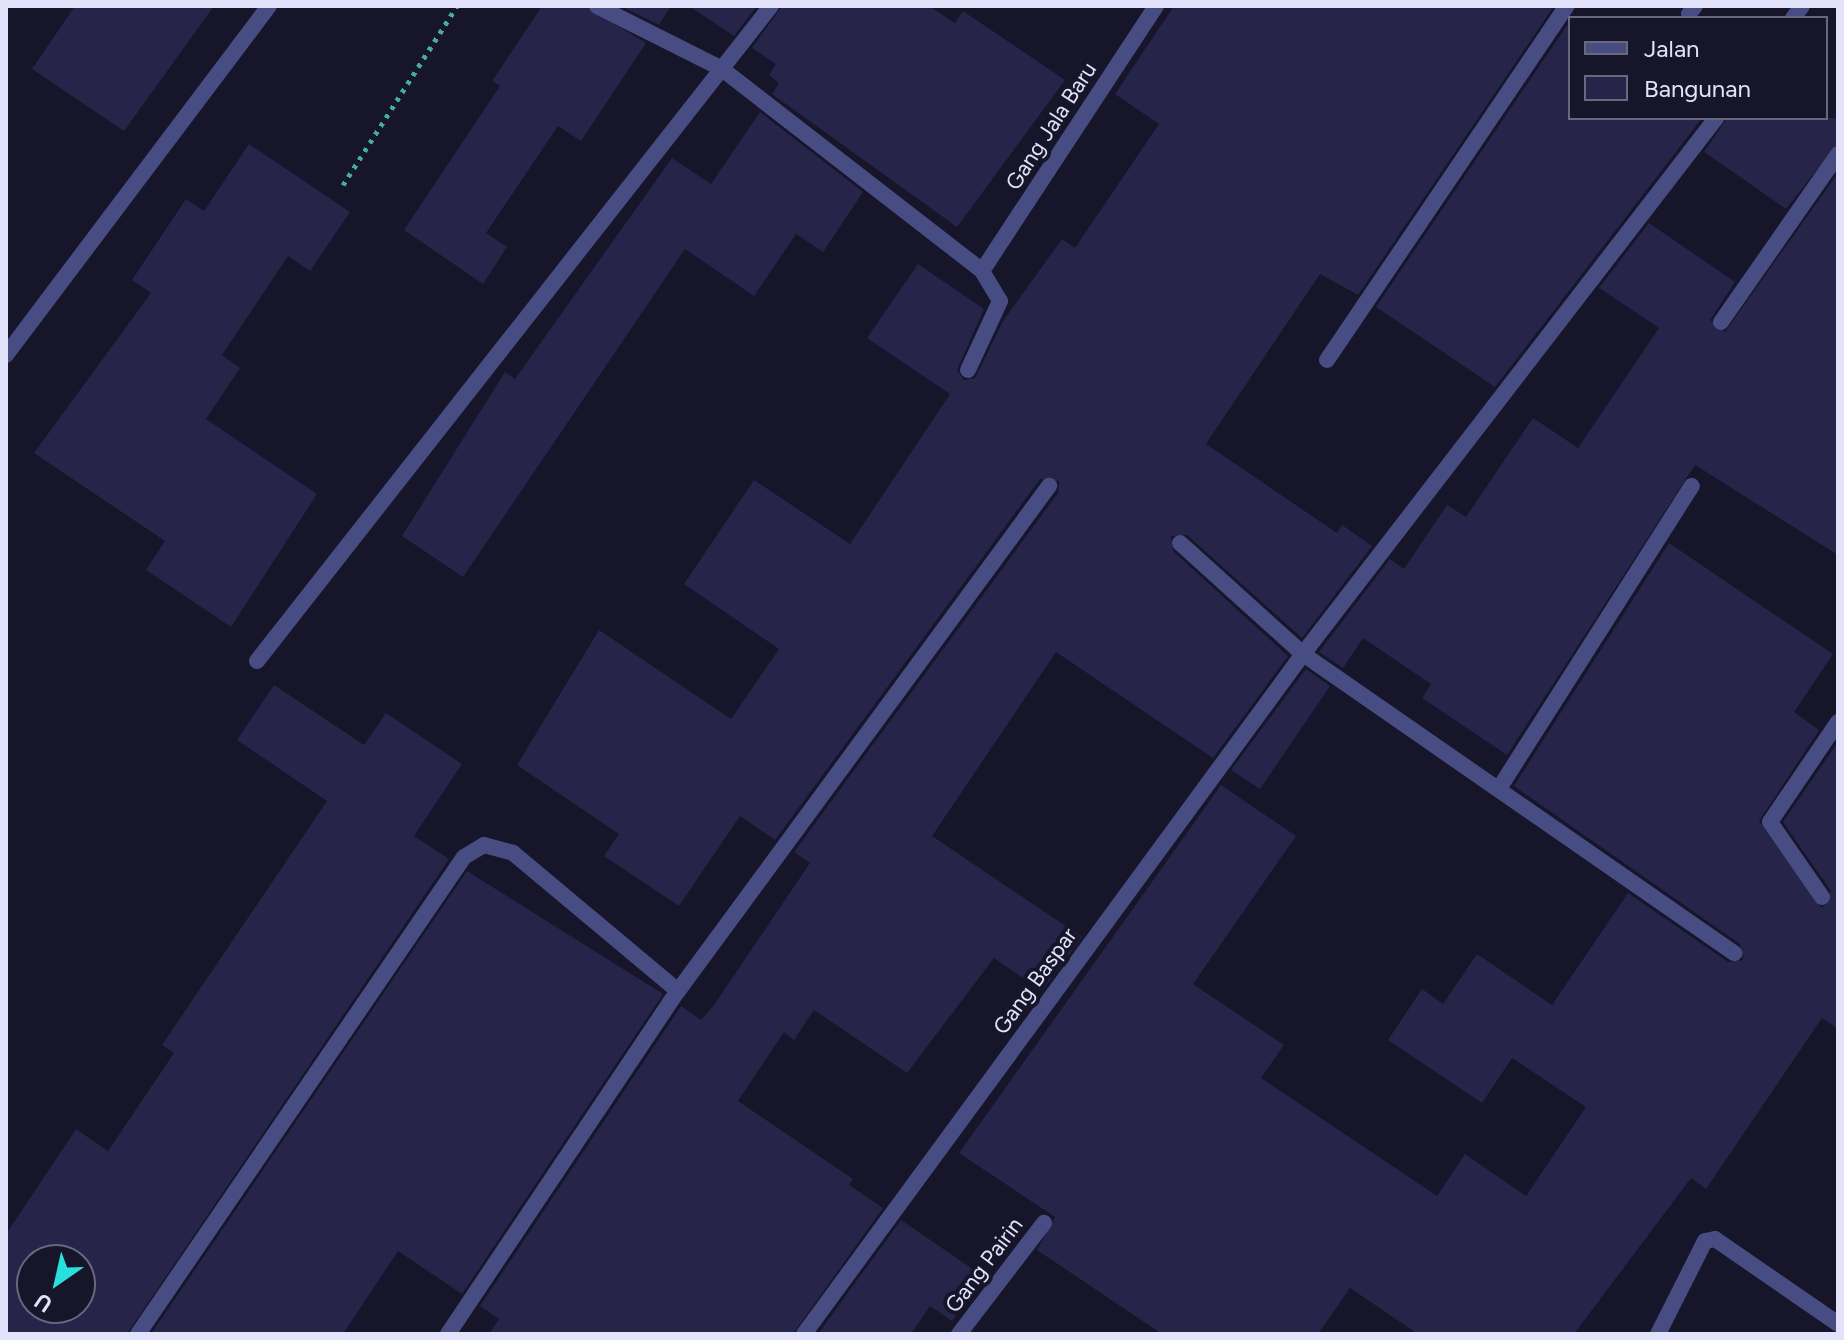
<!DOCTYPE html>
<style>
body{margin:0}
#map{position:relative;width:1844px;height:1340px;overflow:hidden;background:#161529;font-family:Figtree,sans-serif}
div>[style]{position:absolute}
.building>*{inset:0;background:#262448}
.path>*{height:5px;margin-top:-2.5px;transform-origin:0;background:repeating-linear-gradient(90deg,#43ae9a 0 4px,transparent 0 10px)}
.lane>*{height:16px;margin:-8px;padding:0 8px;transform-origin:8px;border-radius:8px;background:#474c82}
.street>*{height:16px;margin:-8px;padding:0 8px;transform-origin:8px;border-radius:8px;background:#474c82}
span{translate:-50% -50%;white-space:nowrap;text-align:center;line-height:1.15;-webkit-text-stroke:8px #161529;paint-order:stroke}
.street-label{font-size:22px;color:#e2e2fb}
.frame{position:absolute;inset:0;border:8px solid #e2e2fb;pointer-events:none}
.legend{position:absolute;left:1568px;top:16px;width:260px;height:104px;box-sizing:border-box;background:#161529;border:2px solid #68677d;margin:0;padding:10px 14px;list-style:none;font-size:24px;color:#e2e2fb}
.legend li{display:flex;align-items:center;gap:16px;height:40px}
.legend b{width:40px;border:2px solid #68677d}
.north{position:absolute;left:16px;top:1244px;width:80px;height:80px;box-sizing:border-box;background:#161529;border:2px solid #68677d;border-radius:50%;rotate:214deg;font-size:22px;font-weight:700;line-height:32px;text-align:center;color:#e2e2fb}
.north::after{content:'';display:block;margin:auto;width:28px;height:36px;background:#28e0dc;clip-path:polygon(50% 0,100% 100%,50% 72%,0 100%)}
</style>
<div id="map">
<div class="building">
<i style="clip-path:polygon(75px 6px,214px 6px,124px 131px,32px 69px)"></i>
<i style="clip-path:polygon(542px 6px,586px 6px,646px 43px,581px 141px,558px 126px,486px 233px,507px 247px,483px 284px,404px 230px,500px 86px,492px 81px)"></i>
<i style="clip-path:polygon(621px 6px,671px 6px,659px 25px)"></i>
<i style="clip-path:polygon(689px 6px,757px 6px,734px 36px)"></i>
<i style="clip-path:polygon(782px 6px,929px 6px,955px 23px,963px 11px,1065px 80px,957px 227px,772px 94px,779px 83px,769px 75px,776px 64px,752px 48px)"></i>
<i style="clip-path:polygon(1174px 6px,1554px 6px,1358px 295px,1320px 274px,1206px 444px,1337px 533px,1342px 525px,1372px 546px,1302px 638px,1187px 535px,1171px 536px,1173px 551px,1288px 656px,1213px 758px,1056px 652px,932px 836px,1082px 937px,1042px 991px,994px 958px,907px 1073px,814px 1010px,794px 1040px,784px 1032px,738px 1101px,853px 1179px,849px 1185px,883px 1208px,793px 1334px,489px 1334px,499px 1319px,480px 1306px,681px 1006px,701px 1020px,714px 1005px,810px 863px,794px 852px,1058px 493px,1059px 481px,1040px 479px,775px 840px,740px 816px,679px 906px,604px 856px,619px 834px,517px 765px,599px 630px,731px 719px,779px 649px,684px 584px,754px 480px,850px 544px,950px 394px,867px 338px,918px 264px,984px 309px,957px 370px,964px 380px,975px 378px,1003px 321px,1062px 239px,1075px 248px,1159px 124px,1115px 94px)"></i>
<i style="clip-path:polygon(1570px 21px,1570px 118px,1702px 118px,1495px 387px,1376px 307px)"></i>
<i style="clip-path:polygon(760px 112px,863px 192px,823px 252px,796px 234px,754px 296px,685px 249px,463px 577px,402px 536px,505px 372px,515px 379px,672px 158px,711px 184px)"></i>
<i style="clip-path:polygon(1727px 118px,1838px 118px,1838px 143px,1786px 209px,1704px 152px)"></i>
<i style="clip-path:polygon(249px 144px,350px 212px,310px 271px,288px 256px,222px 355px,240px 368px,206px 419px,317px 494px,231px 627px,146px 570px,165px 541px,34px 453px,151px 293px,132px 280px,186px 199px,204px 211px)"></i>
<i style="clip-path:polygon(1838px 173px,1838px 555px,1695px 465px,1507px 755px,1422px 698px,1431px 684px,1363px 638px,1343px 668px,1319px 652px,1390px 559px,1404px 569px,1447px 505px,1466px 517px,1533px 418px,1578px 448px,1659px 328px,1599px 288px,1649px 223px,1735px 282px,1710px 320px,1725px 332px)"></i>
<i style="clip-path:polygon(1669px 543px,1833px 654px,1794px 712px,1819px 730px,1759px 821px,1822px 908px,1831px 891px,1783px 822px,1838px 742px,1838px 1029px,1822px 1018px,1706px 1189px,1691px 1178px,1574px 1334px,1418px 1334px,1350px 1288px,1318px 1334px,1162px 1334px,1037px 1250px,1055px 1217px,959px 1153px,1221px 785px,1296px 836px,1193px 984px,1284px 1045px,1261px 1078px,1437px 1196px,1465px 1154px,1526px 1196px,1586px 1107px,1512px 1058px,1482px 1103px,1388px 1040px,1422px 989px,1443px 1004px,1477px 954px,1552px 1005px,1628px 893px,1728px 962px,1743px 960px,1740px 944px,1514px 786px)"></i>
<i style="clip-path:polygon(1306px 669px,1330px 686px,1260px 789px,1231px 770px)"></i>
<i style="clip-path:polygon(evenodd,274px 685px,364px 745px,386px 713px,462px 764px,414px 836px,449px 859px,127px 1334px,6px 1334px,6px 1234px,76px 1129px,108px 1151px,174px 1053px,162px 1045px,327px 801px,237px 740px,274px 685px,32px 1260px,80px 1260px,80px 1308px,32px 1308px,32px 1260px)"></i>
<i style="clip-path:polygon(467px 871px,663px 994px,462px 1294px,398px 1251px,343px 1334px,151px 1334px)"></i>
<i style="clip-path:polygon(901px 1220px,983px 1276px,952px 1321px,930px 1306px,911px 1334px,818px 1334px)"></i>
</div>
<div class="path">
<i style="left:343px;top:185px;width:212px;rotate:-57.5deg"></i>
</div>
<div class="lane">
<i style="left:597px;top:6px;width:140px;rotate:26.7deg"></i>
<i style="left:968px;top:370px;width:76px;rotate:-65.1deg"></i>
<i style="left:1000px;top:301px;width:35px;rotate:-121deg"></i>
</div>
<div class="street">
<i style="left:1689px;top:14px;width:10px;rotate:-53deg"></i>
<i style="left:1793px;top:18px;width:15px;rotate:-53deg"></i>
<i style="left:722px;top:69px;width:329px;rotate:37.8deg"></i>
<i style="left:982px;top:271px;width:317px;rotate:-56.7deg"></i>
<i style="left:1721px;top:322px;width:205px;rotate:-55.1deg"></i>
<i style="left:6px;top:355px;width:437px;rotate:-53deg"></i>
<i style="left:1327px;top:360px;width:428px;rotate:-55.9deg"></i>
<i style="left:1180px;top:543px;width:166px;rotate:42.1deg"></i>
<i style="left:1303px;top:654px;width:677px;rotate:-52.38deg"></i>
<i style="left:257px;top:661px;width:833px;rotate:-51.88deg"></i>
<i style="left:1500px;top:787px;width:357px;rotate:-57.5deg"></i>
<i style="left:1822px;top:897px;width:91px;rotate:-124.7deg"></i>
<i style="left:1770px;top:822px;width:121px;rotate:-55.8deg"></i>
<i style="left:138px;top:1334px;width:578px;rotate:-55.65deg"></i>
<i style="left:464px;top:857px;width:23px;rotate:-31deg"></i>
<i style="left:484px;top:845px;width:30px;rotate:15deg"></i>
<i style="left:513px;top:853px;width:215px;rotate:39.9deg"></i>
<i style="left:678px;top:991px;width:627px;rotate:-53.7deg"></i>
<i style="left:448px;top:1334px;width:413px;rotate:-56.2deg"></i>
<i style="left:804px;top:1334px;width:843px;rotate:-53.73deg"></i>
<i style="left:1303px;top:654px;width:525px;rotate:34.75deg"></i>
<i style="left:959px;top:1334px;width:140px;rotate:-52.6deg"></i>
<i style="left:1658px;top:1334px;width:104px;rotate:-63.2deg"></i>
<i style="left:1705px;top:1241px;width:10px;rotate:-11deg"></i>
<i style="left:1715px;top:1239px;width:150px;rotate:34.6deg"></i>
</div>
<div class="street-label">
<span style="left:1051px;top:126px;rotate:-57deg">Gang Jala Baru</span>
<span style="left:1035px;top:981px;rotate:-54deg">Gang Baspar</span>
<span style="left:984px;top:1265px;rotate:-53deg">Gang Pairin</span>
</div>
<div class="frame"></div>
<ul class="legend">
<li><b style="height:10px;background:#474c82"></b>Jalan</li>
<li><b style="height:22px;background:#262448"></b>Bangunan</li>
</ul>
<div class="north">U</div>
</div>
